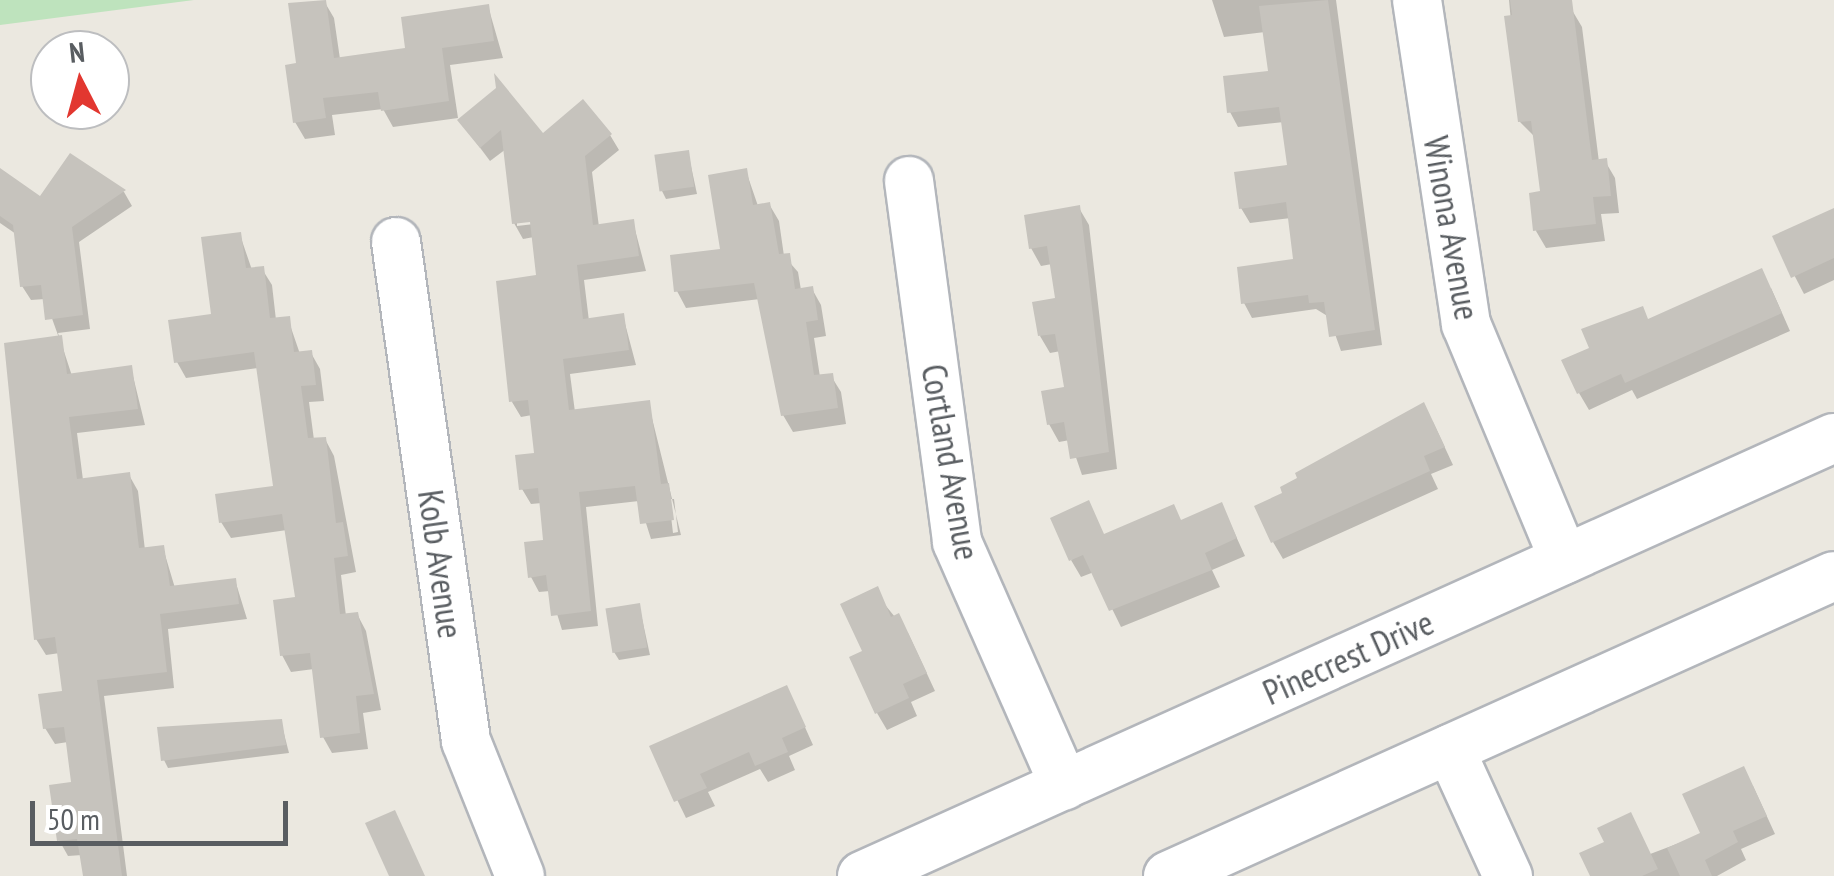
<!DOCTYPE html>
<style>
body{margin:0}
#map{position:relative;width:1834px;height:876px;overflow:hidden;background:#ebe8e0;font-family:"PT Sans Narrow",sans-serif}
div>[style]{position:absolute}
.green>*{inset:0;background:#bee3bd}
.shadow>*{inset:0;background:#0003}
.building>*{inset:0;background:#c6c3bd;transform-origin:0 0}
.roads{filter:drop-shadow(2px 0 #b3b6bb) drop-shadow(-2px 0 #b3b6bb) drop-shadow(0 2px #b3b6bb) drop-shadow(0 -2px #b3b6bb)}
.minor>*{height:48px;margin:-24px;padding:0 24px;transform-origin:24px;border-radius:24px;background:#fff}
span{translate:-50% -50%;white-space:nowrap;text-align:center;line-height:1.15;-webkit-text-stroke:8px #fff;paint-order:stroke}
.street-label{font-size:35px;color:#595d61}
.north{position:absolute;left:30px;top:30px;width:100px;height:100px;box-sizing:border-box;background:#fff;border:2px solid #bdbec0;border-radius:50%;rotate:354deg;font-size:28px;font-weight:700;line-height:40px;text-align:center;color:#595d61}
.north::after{content:'';display:block;margin:auto;width:35px;height:45px;background:#e23730;clip-path:polygon(50% 0,100% 100%,50% 72%,0 100%)}
.scale{position:absolute;left:30px;top:801px;width:258px;height:45px;box-sizing:border-box;border:5px solid #595d61;border-top:0;padding-left:12px;font-size:30px;line-height:35px;white-space:nowrap;color:#595d61;-webkit-text-stroke:8px #fff;paint-order:stroke}
</style>
<div id="map">
<div class="green">
<i style="clip-path:polygon(0 0,194px 0,0 25px)"></i>
</div>
<div class="shadow">
<i style="clip-path:polygon(1212px 0,1336px 0,1382px 345px,1341px 351px,1329px 317px,1316px 309px,1252px 318px,1244px 303px,1296px 261px,1291px 218px,1250px 223px,1241px 208px,1290px 167px,1284px 122px,1238px 127px,1230px 112px,1271px 73px,1265px 32px,1224px 37px)"></i>
<i style="clip-path:polygon(1509px 0,1566px 0,1582px 27px,1599px 162px,1605px 161px,1615px 178px,1619px 213px,1601px 214px,1605px 241px,1546px 248px,1536px 231px,1542px 193px,1536px 138px,1520px 122px)"></i>
<i style="clip-path:polygon(324px 1px,334px 18px,340px 59px,408px 50px,488px 6px,503px 58px,450px 65px,458px 118px,393px 127px,383px 109px,332px 115px,335px 135px,305px 139px,295px 122px,298px 66px)"></i>
<i style="clip-path:polygon(evenodd,460px 121px,543px 136px,610px 135px,619px 150px,592px 172px,599px 227px,633px 222px,646px 271px,584px 280px,589px 321px,623px 316px,636px 365px,570px 374px,575px 412px,648px 402px,681px 535px,651px 539px,639px 501px,586px 507px,598px 626px,562px 630px,550px 591px,539px 592px,531px 577px,546px 542px,542px 503px,531px 504px,522px 489px,537px 455px,532px 415px,521px 417px,512px 402px,539px 278px,534px 237px,523px 239px,514px 223px,506px 149px,490px 161px,460px 121px,542px 218px,543px 223px,517px 226px,517px 221px,542px 218px,460px 121px,669px 499px,674px 499px,678px 532px,673px 533px,669px 499px)"></i>
<i style="clip-path:polygon(688px 152px,697px 194px,666px 199px,662px 191px)"></i>
<i style="clip-path:polygon(70px 156px,124px 192px,132px 206px,79px 242px,90px 329px,58px 333px,72px 376px,131px 368px,145px 425px,77px 433px,83px 480px,129px 475px,138px 491px,145px 550px,163px 548px,175px 588px,235px 580px,247px 619px,168px 629px,174px 688px,104px 696px,127px 876px,85px 876px,82px 855px,68px 856px,59px 840px,73px 784px,68px 742px,55px 744px,45px 728px,65px 693px,60px 653px,46px 655px,36px 639px,59px 338px,45px 299px,31px 300px,22px 286px,16px 234px,0 223px,0 171px,41px 200px)"></i>
<i style="clip-path:polygon(746px 171px,758px 206px,769px 204px,779px 221px,784px 256px,798px 272px,801px 290px,812px 289px,821px 305px,826px 336px,814px 338px,820px 377px,831px 376px,841px 392px,846px 424px,793px 432px,783px 415px,760px 299px,686px 308px,677px 291px,723px 251px)"></i>
<i style="clip-path:polygon(1079px 208px,1089px 225px,1117px 469px,1082px 475px,1070px 440px,1059px 442px,1049px 424px,1067px 389px,1061px 351px,1050px 353px,1040px 336px,1058px 300px,1052px 264px,1041px 266px,1031px 248px)"></i>
<i style="clip-path:polygon(1834px 214px,1834px 280px,1804px 294px,1775px 238px)"></i>
<i style="clip-path:polygon(240px 235px,252px 270px,262px 269px,272px 285px,276px 320px,288px 319px,300px 354px,311px 353px,320px 369px,324px 401px,309px 402px,314px 440px,325px 439px,334px 456px,356px 572px,341px 575px,346px 616px,357px 614px,366px 631px,381px 710px,363px 713px,368px 749px,332px 753px,323px 737px,314px 669px,291px 672px,282px 655px,298px 599px,287px 530px,231px 538px,221px 522px,276px 488px,258px 368px,186px 378px,177px 362px,213px 316px)"></i>
<i style="clip-path:polygon(1771px 288px,1790px 331px,1637px 399px,1632px 390px,1589px 410px,1579px 393px,1593px 349px,1649px 322px)"></i>
<i style="clip-path:polygon(1433px 422px,1453px 465px,1431px 474px,1438px 489px,1283px 559px,1273px 542px,1286px 494px)"></i>
<i style="clip-path:polygon(1182px 523px,1230px 523px,1245px 556px,1212px 570px,1220px 587px,1121px 627px,1094px 572px,1081px 577px,1071px 560px,1105px 537px)"></i>
<i style="clip-path:polygon(639px 605px,650px 655px,619px 660px,614px 652px)"></i>
<i style="clip-path:polygon(886px 606px,908px 633px,935px 691px,911px 702px,917px 716px,887px 730px,877px 713px,866px 652px)"></i>
<i style="clip-path:polygon(795px 705px,813px 745px,789px 756px,795px 770px,768px 782px,760px 769px,708px 792px,715px 806px,686px 818px,652px 748px)"></i>
<i style="clip-path:polygon(281px 722px,289px 753px,168px 768px,164px 760px)"></i>
<i style="clip-path:polygon(1753px 786px,1775px 834px,1741px 849px,1746px 860px,1717px 876px,1592px 876px,1703px 834px)"></i>
</div>
<div class="building">
<i style="clip-path:polygon(326px 0,334px 58px,405px 48px,401px 17px,489px 4px,494px 41px,442px 48px,449px 101px,381px 111px,378px 92px,323px 98px,326px 118px,293px 123px,285px 65px,296px 63px,288px 3px)"></i>
<i style="clip-path:polygon(1328px 0,1375px 330px,1329px 337px,1324px 302px,1309px 303px,1308px 295px,1241px 304px,1237px 267px,1293px 259px,1286px 202px,1239px 209px,1234px 172px,1287px 165px,1279px 107px,1227px 113px,1223px 76px,1268px 71px,1259px 6px)"></i>
<i style="clip-path:polygon(1510px 0,1572px 0,1592px 160px,1607px 158px,1611px 196px,1593px 197px,1596px 224px,1533px 231px,1529px 193px,1540px 191px,1531px 121px,1518px 122px,1504px 16px,1512px 15px)"></i>
<i style="clip-path:polygon(494px 73px,543px 133px,583px 99px,612px 134px,585px 156px,593px 225px,634px 219px,639px 256px,577px 265px,583px 319px,624px 313px,629px 350px,563px 359px,569px 410px,650px 400px,661px 484px,669px 483px,674px 520px,640px 524px,635px 486px,579px 492px,591px 611px,551px 616px,546px 575px,528px 578px,524px 542px,543px 540px,538px 488px,519px 490px,515px 455px,534px 453px,528px 400px,509px 402px,496px 281px,536px 275px,530px 222px,512px 224px,501px 130px,480px 148px,457px 120px,496px 88px)"></i>
<i style="left:689px;top:150px;width:37px;height:35px;rotate:82deg"></i>
<i style="clip-path:polygon(70px 153px,126px 190px,72px 227px,83px 315px,45px 320px,41px 285px,20px 287px,13px 225px,0 216px,0 168px,40px 196px)"></i>
<i style="clip-path:polygon(747px 168px,753px 205px,770px 202px,779px 254px,790px 253px,795px 289px,813px 286px,818px 320px,806px 322px,814px 375px,833px 373px,838px 408px,781px 416px,754px 283px,674px 292px,670px 255px,720px 249px,708px 175px)"></i>
<i style="clip-path:polygon(1080px 205px,1109px 452px,1070px 459px,1064px 422px,1047px 425px,1041px 391px,1064px 387px,1055px 334px,1038px 336px,1032px 302px,1055px 298px,1047px 246px,1029px 249px,1024px 215px)"></i>
<i style="clip-path:polygon(1834px 208px,1834px 258px,1791px 278px,1772px 236px)"></i>
<i style="clip-path:polygon(241px 232px,246px 268px,264px 266px,270px 318px,290px 316px,294px 352px,312px 350px,316px 385px,301px 386px,308px 438px,326px 437px,336px 523px,343px 522px,348px 556px,334px 558px,340px 614px,358px 612px,374px 694px,356px 696px,360px 733px,320px 738px,310px 653px,280px 656px,273px 600px,295px 597px,282px 514px,219px 523px,215px 494px,273px 486px,254px 352px,174px 363px,168px 320px,211px 314px,201px 237px)"></i>
<i style="clip-path:polygon(1762px 268px,1782px 313px,1625px 383px,1621px 374px,1577px 394px,1561px 360px,1589px 348px,1581px 329px,1643px 306px,1648px 319px)"></i>
<i style="clip-path:polygon(62px 335px,67px 374px,132px 365px,138px 409px,69px 417px,77px 479px,130px 472px,139px 548px,164px 545px,170px 586px,236px 578px,239px 604px,160px 614px,167px 672px,97px 680px,122px 876px,83px 876px,77px 839px,57px 841px,49px 785px,71px 782px,64px 727px,43px 729px,38px 694px,62px 691px,55px 637px,34px 640px,4px 343px)"></i>
<i style="clip-path:polygon(1424px 402px,1445px 447px,1424px 456px,1430px 471px,1271px 543px,1254px 506px,1282px 493px,1280px 487px,1297px 478px,1295px 473px)"></i>
<i style="clip-path:polygon(1089px 500px,1104px 534px,1174px 504px,1181px 520px,1222px 502px,1237px 538px,1205px 553px,1212px 570px,1109px 611px,1083px 555px,1069px 561px,1050px 518px)"></i>
<i style="clip-path:polygon(878px 586px,891px 617px,899px 613px,927px 673px,903px 684px,909px 698px,875px 714px,849px 657px,862px 651px,840px 604px)"></i>
<i style="left:640px;top:603px;width:45px;height:35px;rotate:81deg"></i>
<i style="clip-path:polygon(787px 685px,806px 727px,782px 738px,788px 752px,755px 766px,749px 752px,700px 774px,707px 788px,674px 802px,649px 746px)"></i>
<i style="clip-path:polygon(282px 719px,286px 745px,161px 761px,157px 727px)"></i>
<i style="clip-path:polygon(1744px 766px,1767px 816px,1733px 831px,1738px 842px,1705px 860px,1712px 876px,1680px 876px,1667px 848px,1700px 833px,1682px 794px)"></i>
<i style="clip-path:polygon(395px 810px,425px 876px,389px 876px,365px 823px)"></i>
<i style="clip-path:polygon(1631px 812px,1658px 869px,1642px 876px,1590px 876px,1579px 853px,1604px 842px,1597px 828px)"></i>
</div>
<div class="roads">
<div class="minor">
<i style="left:1417px;top:0;width:328px;rotate:81.4deg"></i>
<i style="left:1466px;top:324px;width:255px;rotate:67.4deg"></i>
<i style="left:909px;top:181px;width:364px;rotate:82.4deg"></i>
<i style="left:957px;top:542px;width:266px;rotate:66.2deg"></i>
<i style="left:396px;top:242px;width:504px;rotate:82.01deg"></i>
<i style="left:466px;top:741px;width:145px;rotate:68.2deg"></i>
<i style="left:1450px;top:749px;width:140px;rotate:65.5deg"></i>
<i style="left:862px;top:876px;width:1066px;rotate:-24.26deg"></i>
<i style="left:1168px;top:876px;width:730px;rotate:-24.25deg"></i>
</div>
</div>
<div class="street-label">
<span style="left:1452px;top:228px;rotate:80deg">Winona Avenue</span>
<span style="left:951px;top:462px;rotate:80deg">Cortland Avenue</span>
<span style="left:441px;top:564px;rotate:82deg">Kolb Avenue</span>
<span style="left:1348px;top:657px;rotate:-24deg">Pinecrest Drive</span>
</div>
<div class="north">N</div>
<div class="scale">50 m</div>
</div>
